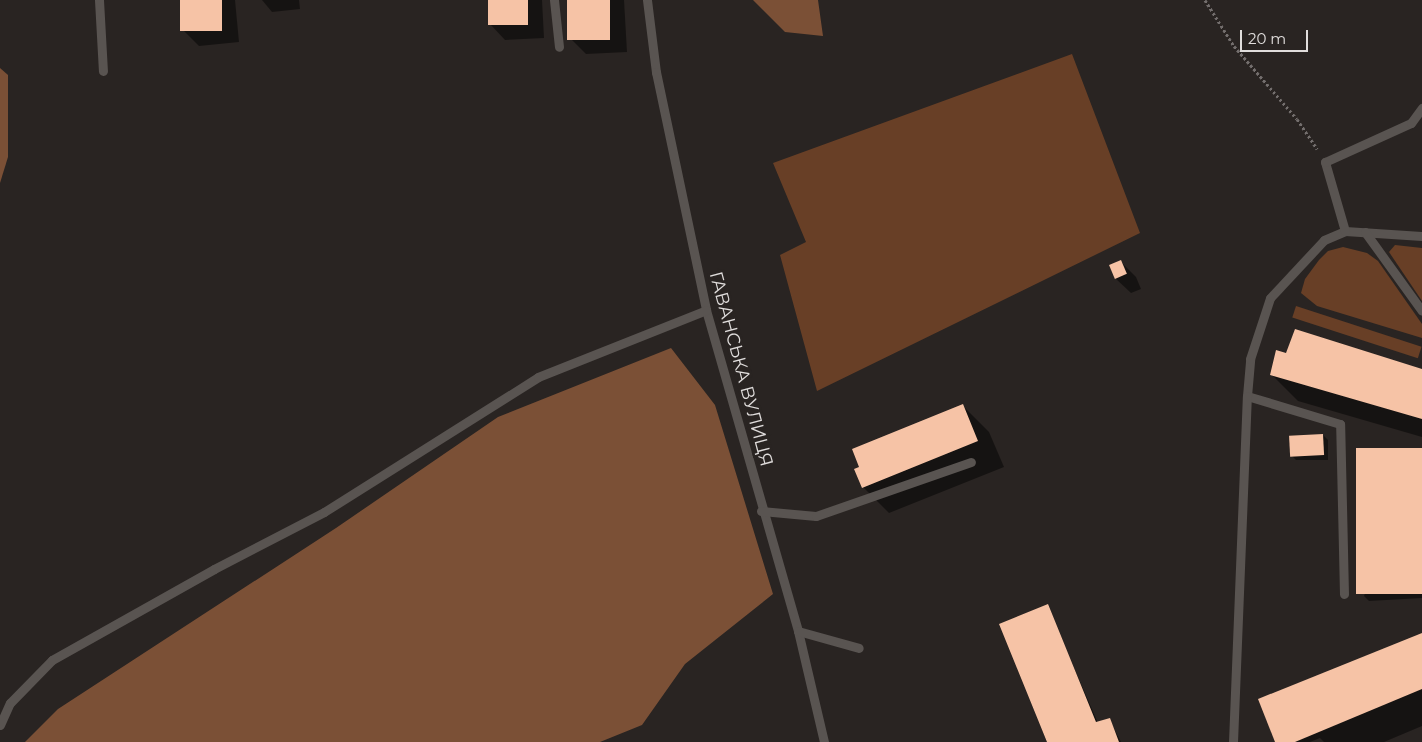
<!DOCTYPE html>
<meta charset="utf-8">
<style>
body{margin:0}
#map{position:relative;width:1422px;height:742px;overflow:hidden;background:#292422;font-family:Montserrat,sans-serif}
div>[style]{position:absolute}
.green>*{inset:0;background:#683f26;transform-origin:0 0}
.forest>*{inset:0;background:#7b5036}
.shadow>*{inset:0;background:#0007}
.building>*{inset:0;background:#f6c3a6;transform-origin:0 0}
.path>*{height:3px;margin-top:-1.5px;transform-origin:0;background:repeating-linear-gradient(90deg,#736e6d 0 2.5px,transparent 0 5px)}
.lane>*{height:9px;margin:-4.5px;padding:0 4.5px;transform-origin:4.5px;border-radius:4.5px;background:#595451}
span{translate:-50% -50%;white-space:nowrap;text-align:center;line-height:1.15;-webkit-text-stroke:5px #292422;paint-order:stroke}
.street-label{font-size:18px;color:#e1dedd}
.scale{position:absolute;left:1240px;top:30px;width:68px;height:22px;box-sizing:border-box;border:2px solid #e1dedd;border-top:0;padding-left:6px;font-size:15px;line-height:18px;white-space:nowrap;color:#e1dedd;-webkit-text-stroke:4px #292422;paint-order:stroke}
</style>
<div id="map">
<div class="green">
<i style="clip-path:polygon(1072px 54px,1140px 233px,817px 391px,780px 255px,806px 242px,773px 163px)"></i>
<i style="clip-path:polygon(1395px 245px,1422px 248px,1422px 301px,1389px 252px)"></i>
<i style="clip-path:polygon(1343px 247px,1367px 253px,1378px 261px,1422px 324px,1422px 338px,1317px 306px,1301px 293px,1305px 279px,1319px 260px,1328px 251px)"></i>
<i style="left:1296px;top:306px;width:132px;height:12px;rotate:18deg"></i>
</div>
<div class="forest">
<i style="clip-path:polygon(720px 0,818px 0,823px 36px,785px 32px,753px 0)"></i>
<i style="clip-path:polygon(0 68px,8px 75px,8px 157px,0 183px)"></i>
<i style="clip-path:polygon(671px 348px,715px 405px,773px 594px,685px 664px,642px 725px,600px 742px,25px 742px,58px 709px,336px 528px,498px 417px)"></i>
</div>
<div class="shadow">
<i style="clip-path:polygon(181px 0,235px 0,239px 42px,199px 46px,184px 31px)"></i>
<i style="clip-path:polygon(262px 0,299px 0,300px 9px,272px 12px)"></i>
<i style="clip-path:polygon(489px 0,542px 0,544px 38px,505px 40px,490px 24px)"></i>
<i style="clip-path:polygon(569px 0,624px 0,627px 52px,586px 54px,571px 39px)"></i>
<i style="clip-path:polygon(1121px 262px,1136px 277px,1141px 289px,1131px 293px,1115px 278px)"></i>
<i style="clip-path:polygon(1287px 355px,1422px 370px,1422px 437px,1298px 401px,1271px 374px)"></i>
<i style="clip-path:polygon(963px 406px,989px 432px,1004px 467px,889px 513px,863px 487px)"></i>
<i style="clip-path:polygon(1323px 435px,1328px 440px,1328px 460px,1296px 460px,1291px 455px)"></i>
<i style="clip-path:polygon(1422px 449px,1422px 598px,1369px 601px,1364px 596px)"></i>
<i style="clip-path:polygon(1047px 606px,1098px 723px,1109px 719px,1121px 742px,1049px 742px)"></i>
<i style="clip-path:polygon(1422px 634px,1422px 726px,1384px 742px,1324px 742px,1320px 738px,1310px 742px,1276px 742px)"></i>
</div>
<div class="building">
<i style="left:180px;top:0;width:42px;height:31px"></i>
<i style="left:488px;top:0;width:40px;height:25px"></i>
<i style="left:567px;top:0;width:43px;height:40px"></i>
<i style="left:1121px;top:260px;width:15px;height:13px;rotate:67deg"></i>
<i style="clip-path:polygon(1295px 329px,1422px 369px,1422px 419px,1270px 375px,1276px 350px,1286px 353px)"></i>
<i style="clip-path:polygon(963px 404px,978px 441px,862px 488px,854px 469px,859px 467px,852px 449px)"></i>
<i style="left:1323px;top:434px;width:21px;height:34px;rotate:87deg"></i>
<i style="left:1422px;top:448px;width:146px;height:66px;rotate:90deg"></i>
<i style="clip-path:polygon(1048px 604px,1096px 722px,1110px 718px,1119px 742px,1047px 742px,999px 624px)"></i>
<i style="clip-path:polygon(1422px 633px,1422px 689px,1295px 742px,1275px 742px,1258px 699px)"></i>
</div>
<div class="path">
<i style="left:1205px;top:0;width:54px;rotate:57.8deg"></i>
<i style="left:1234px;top:46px;width:96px;rotate:49.2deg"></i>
<i style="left:1297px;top:119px;width:36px;rotate:56deg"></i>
</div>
<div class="lane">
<i style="left:99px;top:0;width:71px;rotate:86.8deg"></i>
<i style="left:554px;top:0;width:47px;rotate:83.9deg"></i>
<i style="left:647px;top:0;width:73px;rotate:82.9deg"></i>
<i style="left:656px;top:72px;width:243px;rotate:78.1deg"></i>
<i style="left:706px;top:310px;width:334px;rotate:74deg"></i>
<i style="left:798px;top:631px;width:114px;rotate:76.8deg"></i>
<i style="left:1345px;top:231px;width:77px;rotate:3.7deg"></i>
<i style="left:1365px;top:232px;width:97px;rotate:54.2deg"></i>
<i style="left:761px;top:511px;width:55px;rotate:5.2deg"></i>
<i style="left:816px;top:516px;width:164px;rotate:-19.2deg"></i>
<i style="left:1344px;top:594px;width:170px;rotate:-91.3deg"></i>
<i style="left:1340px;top:424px;width:97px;rotate:-163.2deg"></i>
<i style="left:1247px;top:396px;width:37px;rotate:-85deg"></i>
<i style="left:1250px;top:359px;width:64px;rotate:-71.8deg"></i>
<i style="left:1270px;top:298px;width:79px;rotate:-47deg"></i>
<i style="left:1324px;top:240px;width:23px;rotate:-23deg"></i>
<i style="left:1345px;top:231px;width:72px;rotate:-106.2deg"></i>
<i style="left:1325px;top:162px;width:94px;rotate:-24.4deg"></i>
<i style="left:1411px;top:123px;width:19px;rotate:-54deg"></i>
<i style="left:798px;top:631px;width:63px;rotate:15.6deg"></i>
<i style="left:0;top:725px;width:24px;rotate:-66deg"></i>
<i style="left:10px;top:703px;width:60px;rotate:-45.7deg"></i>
<i style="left:52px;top:660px;width:186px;rotate:-29.3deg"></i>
<i style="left:214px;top:569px;width:124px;rotate:-27.4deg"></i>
<i style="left:324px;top:512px;width:253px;rotate:-32.2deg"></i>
<i style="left:538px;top:377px;width:181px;rotate:-21.7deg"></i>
<i style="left:1233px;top:742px;width:346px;rotate:-87.7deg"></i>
</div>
<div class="street-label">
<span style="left:741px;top:369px;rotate:75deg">ГАВАНСЬКА ВУЛИЦЯ</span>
</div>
<div class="scale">20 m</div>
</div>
